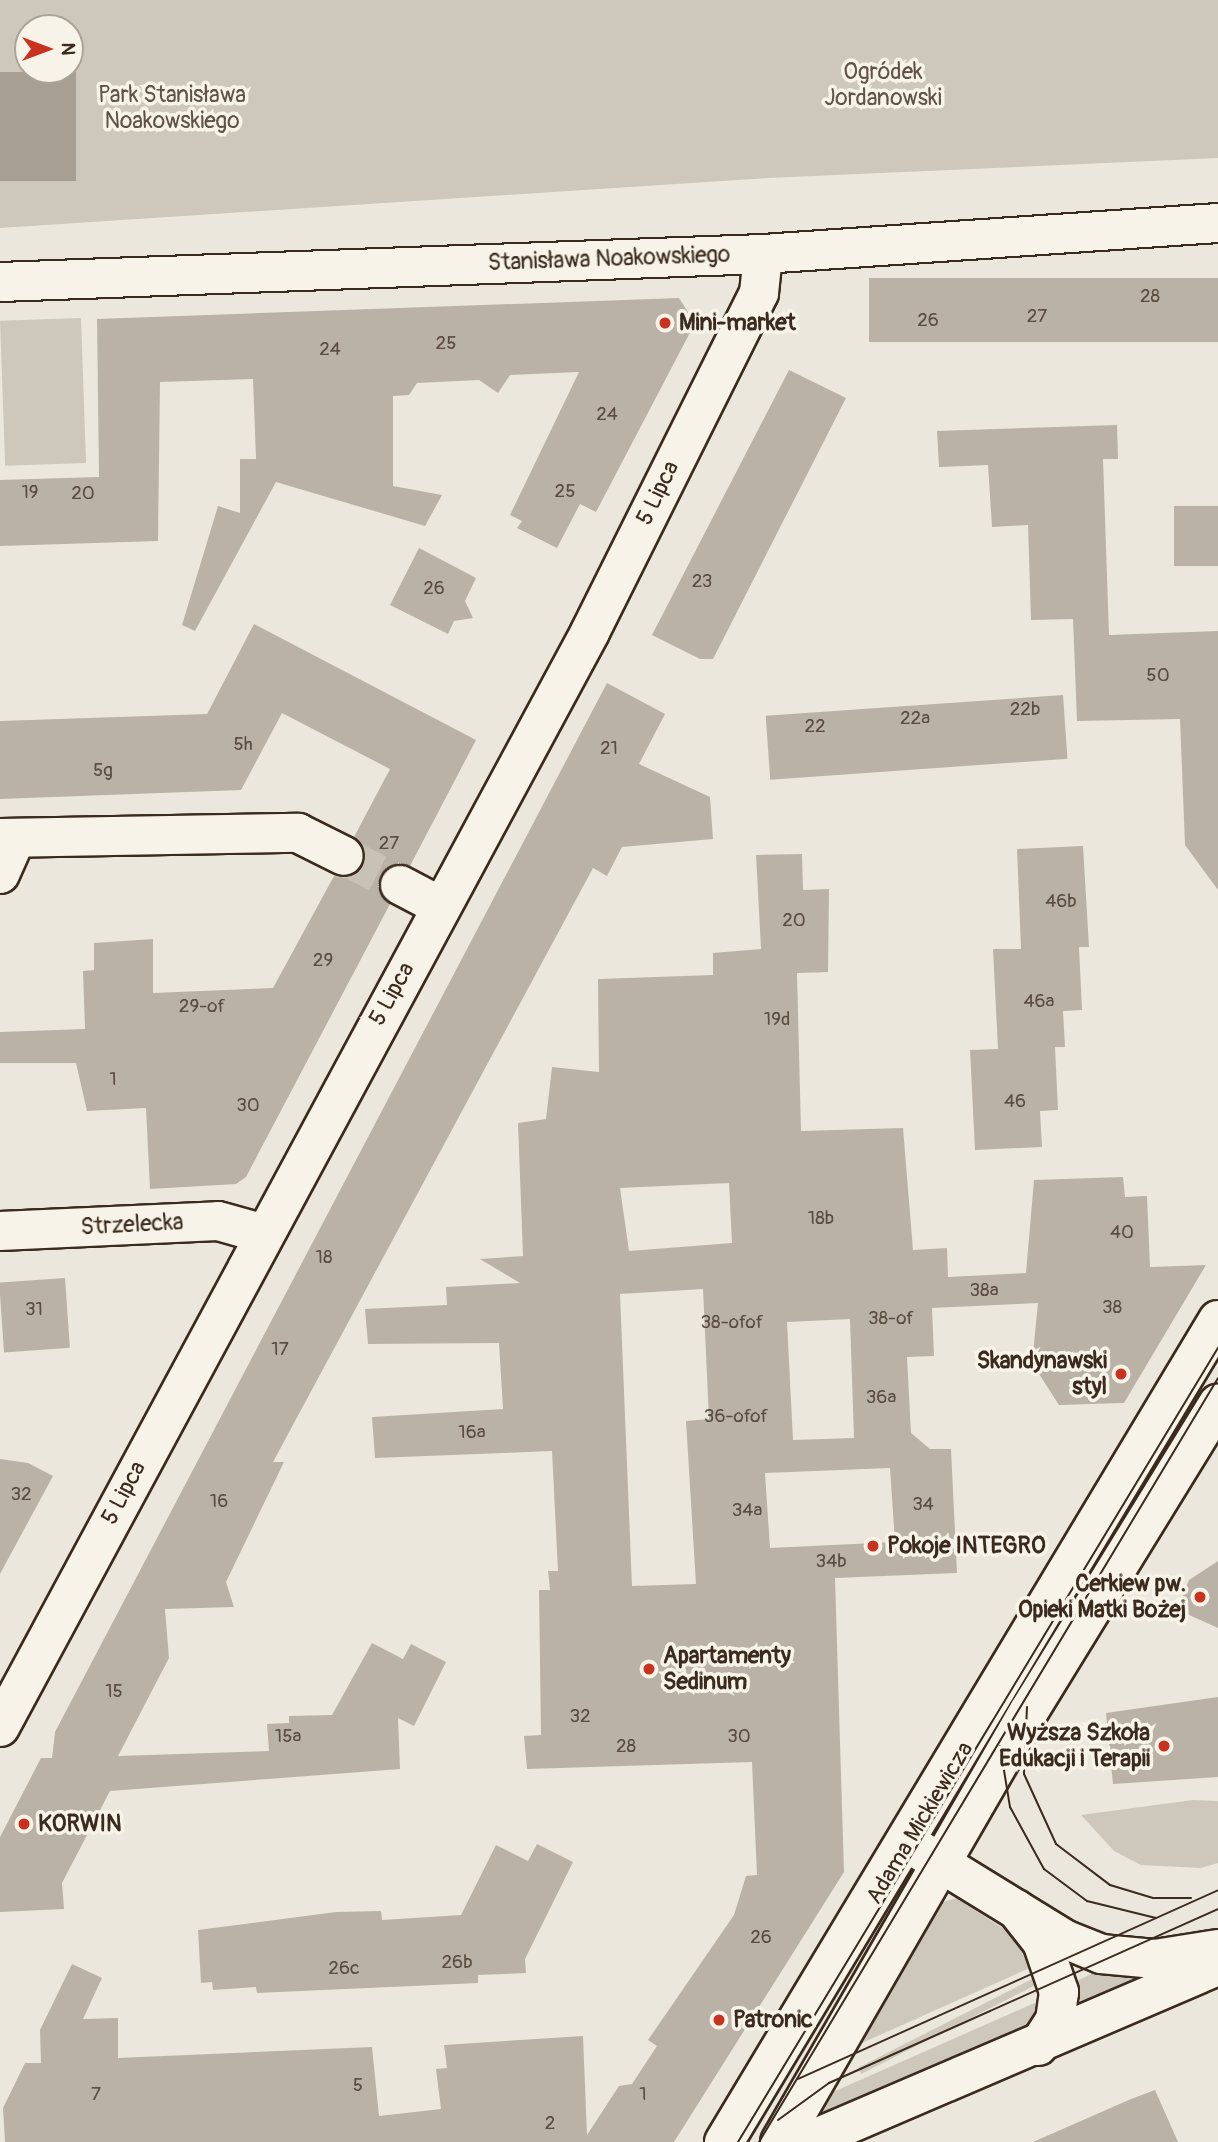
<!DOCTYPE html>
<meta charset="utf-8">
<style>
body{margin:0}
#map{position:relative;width:1218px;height:2142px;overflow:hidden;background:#ece7dc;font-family:Pangolin,sans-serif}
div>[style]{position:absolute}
.green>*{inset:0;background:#cec8bc;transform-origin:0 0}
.water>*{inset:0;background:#a89f93;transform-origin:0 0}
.building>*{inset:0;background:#bab2a7;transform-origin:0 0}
.minor-tunnel>*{height:38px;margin-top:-19px;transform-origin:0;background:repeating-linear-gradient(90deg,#c9c1b6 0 38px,transparent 0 57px)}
.roads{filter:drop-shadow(2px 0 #3b2a1e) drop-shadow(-2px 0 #3b2a1e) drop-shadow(0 2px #3b2a1e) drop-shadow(0 -2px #3b2a1e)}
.minor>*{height:38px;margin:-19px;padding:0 19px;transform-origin:19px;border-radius:19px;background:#f7f3e8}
.tertiary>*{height:38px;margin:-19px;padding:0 19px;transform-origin:19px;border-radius:19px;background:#f7f3e8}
.tram>*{height:2px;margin:-1px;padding:0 1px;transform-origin:1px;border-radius:1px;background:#3b2a1e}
.dots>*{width:19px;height:19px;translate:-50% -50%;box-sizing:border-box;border:4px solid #f7f3e8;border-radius:50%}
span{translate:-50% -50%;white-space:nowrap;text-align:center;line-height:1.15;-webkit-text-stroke:7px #f7f3e8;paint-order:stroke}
.number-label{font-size:19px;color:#5b4c40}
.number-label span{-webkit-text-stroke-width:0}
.park-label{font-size:23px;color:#605246}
.street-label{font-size:23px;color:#3b2a1e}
.poi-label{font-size:23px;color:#3b2a1e;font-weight:700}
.left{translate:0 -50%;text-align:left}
.right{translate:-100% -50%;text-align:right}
.north{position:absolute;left:14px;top:14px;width:70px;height:70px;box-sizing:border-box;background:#f7f3e8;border:2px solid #aca397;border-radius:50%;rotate:90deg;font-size:19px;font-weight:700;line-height:28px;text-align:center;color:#3b2a1e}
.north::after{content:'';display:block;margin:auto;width:24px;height:32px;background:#c8321e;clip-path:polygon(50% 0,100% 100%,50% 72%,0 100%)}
</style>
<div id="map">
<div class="green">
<i style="clip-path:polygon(evenodd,0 0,1218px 0,1218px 158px,768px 178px,0 228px,0 0,28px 28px,70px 28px,70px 70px,28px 70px,28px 28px)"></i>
<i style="left:81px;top:318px;width:145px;height:81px;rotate:88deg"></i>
<i style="clip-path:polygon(1193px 1800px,1218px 1801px,1218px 1863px,1201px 1868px,1141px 1865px,1114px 1851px,1081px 1815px)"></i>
<i style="clip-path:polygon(956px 1898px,1026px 1943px,1043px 1962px,862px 2043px,943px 1902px)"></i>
<i style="clip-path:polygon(1095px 1972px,1116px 1976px,1149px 1978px,1076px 2007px,1077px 1981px)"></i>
<i style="left:1038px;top:1976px;width:7px;height:202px;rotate:63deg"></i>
<i style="clip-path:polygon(1048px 1997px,1037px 2026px,819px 2119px,833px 2092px)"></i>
</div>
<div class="water">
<i style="left:76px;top:72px;width:109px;height:76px;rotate:90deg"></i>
</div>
<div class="building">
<i style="left:1218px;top:278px;width:64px;height:349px;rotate:90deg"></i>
<i style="clip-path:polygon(679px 298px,695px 323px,596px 512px,580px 504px,557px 548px,517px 528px,522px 521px,510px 515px,579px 372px,510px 375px,498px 393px,479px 380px,417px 383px,409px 395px,393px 396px,393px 486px,442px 495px,425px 526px,276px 482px,195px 631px,182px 625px,218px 506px,240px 513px,240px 459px,256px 459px,253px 379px,160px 382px,158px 541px,0 546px,0 480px,99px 477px,97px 319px)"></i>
<i style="clip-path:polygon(789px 370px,846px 398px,713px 659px,700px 659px,652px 635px)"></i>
<i style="clip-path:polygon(1117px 425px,1118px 459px,1103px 459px,1109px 635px,1218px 631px,1218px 890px,1185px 845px,1180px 719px,1077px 721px,1073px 619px,1031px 620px,1028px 525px,992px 527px,988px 465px,939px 467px,937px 431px)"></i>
<i style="left:1218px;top:506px;width:60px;height:44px;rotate:90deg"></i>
<i style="clip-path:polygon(419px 548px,476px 578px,465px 601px,473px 618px,454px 621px,448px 634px,390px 605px)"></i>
<i style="clip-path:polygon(254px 624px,476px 740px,410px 866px,398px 863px,381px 874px,378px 887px,390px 904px,246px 1177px,236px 1184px,150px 1189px,146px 1108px,87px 1111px,76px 1063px,0 1063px,0 1032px,85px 1029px,83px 971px,94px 970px,94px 943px,153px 939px,153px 993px,273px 988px,334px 876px,346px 878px,363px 866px,366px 854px,354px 837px,390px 769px,282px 713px,241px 790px,0 799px,0 721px,207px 714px)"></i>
<i style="clip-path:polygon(607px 683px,665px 714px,639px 764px,710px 797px,713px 839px,622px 847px,607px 876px,593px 868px,273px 1462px,284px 1462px,226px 1582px,234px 1607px,165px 1609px,169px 1658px,118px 1756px,269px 1751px,267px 1724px,289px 1723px,289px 1716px,332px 1715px,372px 1643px,403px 1659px,411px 1644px,446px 1662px,414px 1726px,398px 1718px,400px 1769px,110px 1791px,62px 1883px,64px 1909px,0 1912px,0 1837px,41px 1758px,52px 1758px,55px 1732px)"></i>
<i style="left:1063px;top:695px;width:64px;height:298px;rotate:86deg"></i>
<i style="clip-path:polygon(1083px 846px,1089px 947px,1079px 947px,1082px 1010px,1063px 1011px,1065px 1047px,1055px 1047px,1058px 1110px,1040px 1111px,1042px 1147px,975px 1150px,970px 1050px,998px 1049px,993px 949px,1021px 949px,1017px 849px)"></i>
<i style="clip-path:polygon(evenodd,802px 854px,803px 890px,829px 889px,828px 972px,797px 973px,801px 1131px,903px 1128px,913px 1250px,947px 1248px,948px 1277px,1026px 1273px,1034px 1180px,1123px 1177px,1125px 1197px,1147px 1196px,1150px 1267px,1206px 1265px,1124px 1403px,1059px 1405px,1032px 1363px,1038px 1303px,932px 1308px,934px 1356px,907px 1357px,911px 1433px,930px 1449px,951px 1449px,957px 1573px,835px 1578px,844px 1872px,674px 2142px,5px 2142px,3px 2108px,25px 2063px,41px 2063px,40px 2030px,72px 1964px,102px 1978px,83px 2019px,118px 2018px,118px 2058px,372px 2047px,379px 2116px,441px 2109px,436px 2069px,447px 2068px,444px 2045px,583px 2036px,587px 2135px,619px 2086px,632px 2084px,657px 2046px,648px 2040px,734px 1915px,746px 1876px,757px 1875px,752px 1762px,527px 1769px,524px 1736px,541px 1735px,539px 1590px,550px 1590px,548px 1571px,558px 1571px,552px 1451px,375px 1458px,372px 1417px,503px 1409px,499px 1343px,368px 1344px,365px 1309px,447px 1305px,446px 1287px,520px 1283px,480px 1259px,523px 1256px,518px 1123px,546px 1119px,552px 1067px,599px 1072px,598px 979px,713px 975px,713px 953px,761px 949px,756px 855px,802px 854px,729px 1183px,732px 1243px,629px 1251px,620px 1188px,729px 1183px,802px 854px,703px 1289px,709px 1419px,686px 1421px,696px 1584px,632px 1586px,620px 1294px,703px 1289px,802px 854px,850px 1319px,854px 1438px,793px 1440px,787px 1322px,850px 1319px,802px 854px,890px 1468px,895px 1542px,770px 1548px,765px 1473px,890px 1468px)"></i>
<i style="left:65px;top:1278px;width:70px;height:66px;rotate:86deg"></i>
<i style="clip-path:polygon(0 1459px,28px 1463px,53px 1476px,0 1574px)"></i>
<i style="clip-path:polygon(1218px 1561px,1218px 1628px,1187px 1614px,1181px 1600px,1189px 1580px)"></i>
<i style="clip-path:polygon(1218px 1697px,1218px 1777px,1113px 1784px,1106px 1713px)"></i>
<i style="clip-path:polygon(537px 1844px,573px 1862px,525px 1959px,526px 1973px,478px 1975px,478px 1983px,257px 1993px,256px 1987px,213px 1990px,212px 1982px,201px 1983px,198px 1930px,336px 1912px,381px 1911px,382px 1920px,461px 1915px,496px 1845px,528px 1861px)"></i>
<i style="clip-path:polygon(1155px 2090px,1178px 2142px,1033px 2142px,1131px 2099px)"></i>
</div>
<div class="minor-tunnel">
<i style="left:344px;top:856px;width:63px;rotate:27.4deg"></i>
</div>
<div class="roads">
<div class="minor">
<i style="left:0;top:282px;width:764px;rotate:-2.1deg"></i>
<i style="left:763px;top:254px;width:456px;rotate:-3.9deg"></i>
<i style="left:0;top:838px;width:298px;rotate:-1deg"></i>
<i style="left:298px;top:833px;width:51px;rotate:26.6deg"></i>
<i style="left:0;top:874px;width:39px;rotate:-66deg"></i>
<i style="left:400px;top:885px;width:45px;rotate:27.7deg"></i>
<i style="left:0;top:1231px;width:218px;rotate:-2.6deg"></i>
<i style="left:218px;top:1221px;width:45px;rotate:15.6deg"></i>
<i style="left:0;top:1727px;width:1244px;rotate:-61.68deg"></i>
<i style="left:590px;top:632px;width:379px;rotate:-63.5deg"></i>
<i style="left:759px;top:293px;width:39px;rotate:-84deg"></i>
<i style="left:1016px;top:1909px;width:42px;rotate:51.8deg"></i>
<i style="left:1042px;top:1942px;width:53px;rotate:71.2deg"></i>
<i style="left:1059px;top:1992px;width:28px;rotate:98deg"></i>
<i style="left:1055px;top:2020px;width:31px;rotate:123deg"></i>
</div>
<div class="tertiary">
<i style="left:921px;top:1851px;width:168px;rotate:31.6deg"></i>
<i style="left:1064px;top:1939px;width:40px;rotate:22deg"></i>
<i style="left:1101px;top:1954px;width:54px;rotate:5.3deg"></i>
<i style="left:1155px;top:1959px;width:64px;rotate:-9deg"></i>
<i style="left:724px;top:2142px;width:959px;rotate:-59deg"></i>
<i style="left:780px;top:2142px;width:498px;rotate:-60deg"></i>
<i style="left:1029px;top:1711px;width:361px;rotate:-58.4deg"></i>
<i style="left:807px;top:2142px;width:447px;rotate:-23.2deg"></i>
</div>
</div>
<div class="tram">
<i style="left:1027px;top:1707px;width:67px;rotate:92.6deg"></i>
<i style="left:1024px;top:1774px;width:77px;rotate:65.4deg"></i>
<i style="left:1056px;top:1844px;width:68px;rotate:37.2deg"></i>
<i style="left:1110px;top:1885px;width:45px;rotate:16.8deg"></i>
<i style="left:1153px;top:1898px;width:38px"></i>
<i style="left:1000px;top:1746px;width:62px;rotate:80.7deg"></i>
<i style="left:1010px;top:1807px;width:71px;rotate:61.3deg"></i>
<i style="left:1044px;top:1869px;width:54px;rotate:36.7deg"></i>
<i style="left:1087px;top:1901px;width:71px;rotate:13.8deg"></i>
<i style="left:798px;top:2079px;width:461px;rotate:-24.2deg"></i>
<i style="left:778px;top:2120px;width:63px;rotate:-36deg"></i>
<i style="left:829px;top:2083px;width:426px;rotate:-24.1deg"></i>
<i style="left:738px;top:2142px;width:928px;rotate:-58.85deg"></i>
<i style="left:759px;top:2142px;width:891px;rotate:-59deg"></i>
</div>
<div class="dots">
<i style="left:665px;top:323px;background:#c8321e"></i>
<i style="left:1121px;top:1374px;background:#c8321e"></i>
<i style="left:873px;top:1546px;background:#c8321e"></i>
<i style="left:1200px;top:1597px;background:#c8321e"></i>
<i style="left:649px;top:1669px;background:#c8321e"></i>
<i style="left:1164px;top:1746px;background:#c8321e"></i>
<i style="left:24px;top:1824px;background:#c8321e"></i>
<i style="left:719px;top:2020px;background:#c8321e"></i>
</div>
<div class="number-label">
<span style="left:1150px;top:297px">28</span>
<span style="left:1037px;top:317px">27</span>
<span style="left:928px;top:321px">26</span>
<span style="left:446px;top:344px">25</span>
<span style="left:330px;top:350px">24</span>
<span style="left:607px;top:415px">24</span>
<span style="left:565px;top:492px">25</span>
<span style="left:30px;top:493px">19</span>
<span style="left:83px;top:494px">20</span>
<span style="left:702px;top:582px">23</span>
<span style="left:434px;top:589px">26</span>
<span style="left:1158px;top:676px">50</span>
<span style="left:1025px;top:710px">22b</span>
<span style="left:915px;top:719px">22a</span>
<span style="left:815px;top:727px">22</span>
<span style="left:243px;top:745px">5h</span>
<span style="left:609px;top:749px">21</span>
<span style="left:103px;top:771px">5g</span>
<span style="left:389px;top:844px">27</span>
<span style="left:1061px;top:902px">46b</span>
<span style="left:794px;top:921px">20</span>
<span style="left:323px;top:961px">29</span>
<span style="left:1039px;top:1002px">46a</span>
<span style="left:202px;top:1007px">29-of</span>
<span style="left:777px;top:1020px">19d</span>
<span style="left:113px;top:1080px">1</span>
<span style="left:1015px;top:1102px">46</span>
<span style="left:248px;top:1106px">30</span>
<span style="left:821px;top:1219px">18b</span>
<span style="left:1122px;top:1233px">40</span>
<span style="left:324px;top:1258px">18</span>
<span style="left:984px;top:1291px">38a</span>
<span style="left:1112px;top:1308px">38</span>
<span style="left:34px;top:1310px">31</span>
<span style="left:891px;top:1319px">38-of</span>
<span style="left:732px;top:1323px">38-ofof</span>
<span style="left:280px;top:1350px">17</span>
<span style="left:881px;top:1398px">36a</span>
<span style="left:736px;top:1417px">36-ofof</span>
<span style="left:472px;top:1433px">16a</span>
<span style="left:21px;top:1495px">32</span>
<span style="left:219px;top:1502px">16</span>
<span style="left:923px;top:1505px">34</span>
<span style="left:747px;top:1511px">34a</span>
<span style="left:831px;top:1562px">34b</span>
<span style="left:114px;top:1692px">15</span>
<span style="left:580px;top:1717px">32</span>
<span style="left:288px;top:1737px">15a</span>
<span style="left:739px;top:1737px">30</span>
<span style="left:626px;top:1747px">28</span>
<span style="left:761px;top:1938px">26</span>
<span style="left:457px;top:1963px">26b</span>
<span style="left:344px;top:1969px">26c</span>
<span style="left:358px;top:2086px">5</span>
<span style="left:96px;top:2095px">7</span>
<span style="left:643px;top:2095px">1</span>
<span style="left:550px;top:2124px">2</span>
</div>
<div class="park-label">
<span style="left:883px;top:85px">Ogródek<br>Jordanowski</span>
<span style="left:172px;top:108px">Park Stanisława<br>Noakowskiego</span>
</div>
<div class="street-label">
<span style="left:609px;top:259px;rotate:-2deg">Stanisława Noakowskiego</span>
<span style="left:658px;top:493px;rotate:-64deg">5 Lipca</span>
<span style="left:392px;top:994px;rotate:-61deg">5 Lipca</span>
<span style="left:132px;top:1225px;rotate:-3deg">Strzelecka</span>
<span style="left:124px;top:1493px;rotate:-62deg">5 Lipca</span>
<span style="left:920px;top:1823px;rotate:-59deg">Adama Mickiewicza</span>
</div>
<div class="poi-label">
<span class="left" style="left:679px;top:323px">Mini-market</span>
<span class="right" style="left:1107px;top:1374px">Skandynawski<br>styl</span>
<span class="left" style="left:887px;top:1546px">Pokoje INTEGRO</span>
<span class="right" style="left:1186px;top:1597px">Cerkiew pw.<br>Opieki Matki Bożej</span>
<span class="left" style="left:663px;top:1669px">Apartamenty<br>Sedinum</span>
<span class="right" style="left:1150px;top:1746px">Wyższa Szkoła<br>Edukacji i Terapii</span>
<span class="left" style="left:38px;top:1824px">KORWIN</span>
<span class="left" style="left:733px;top:2020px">Patronic</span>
</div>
<div class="north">N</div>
</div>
